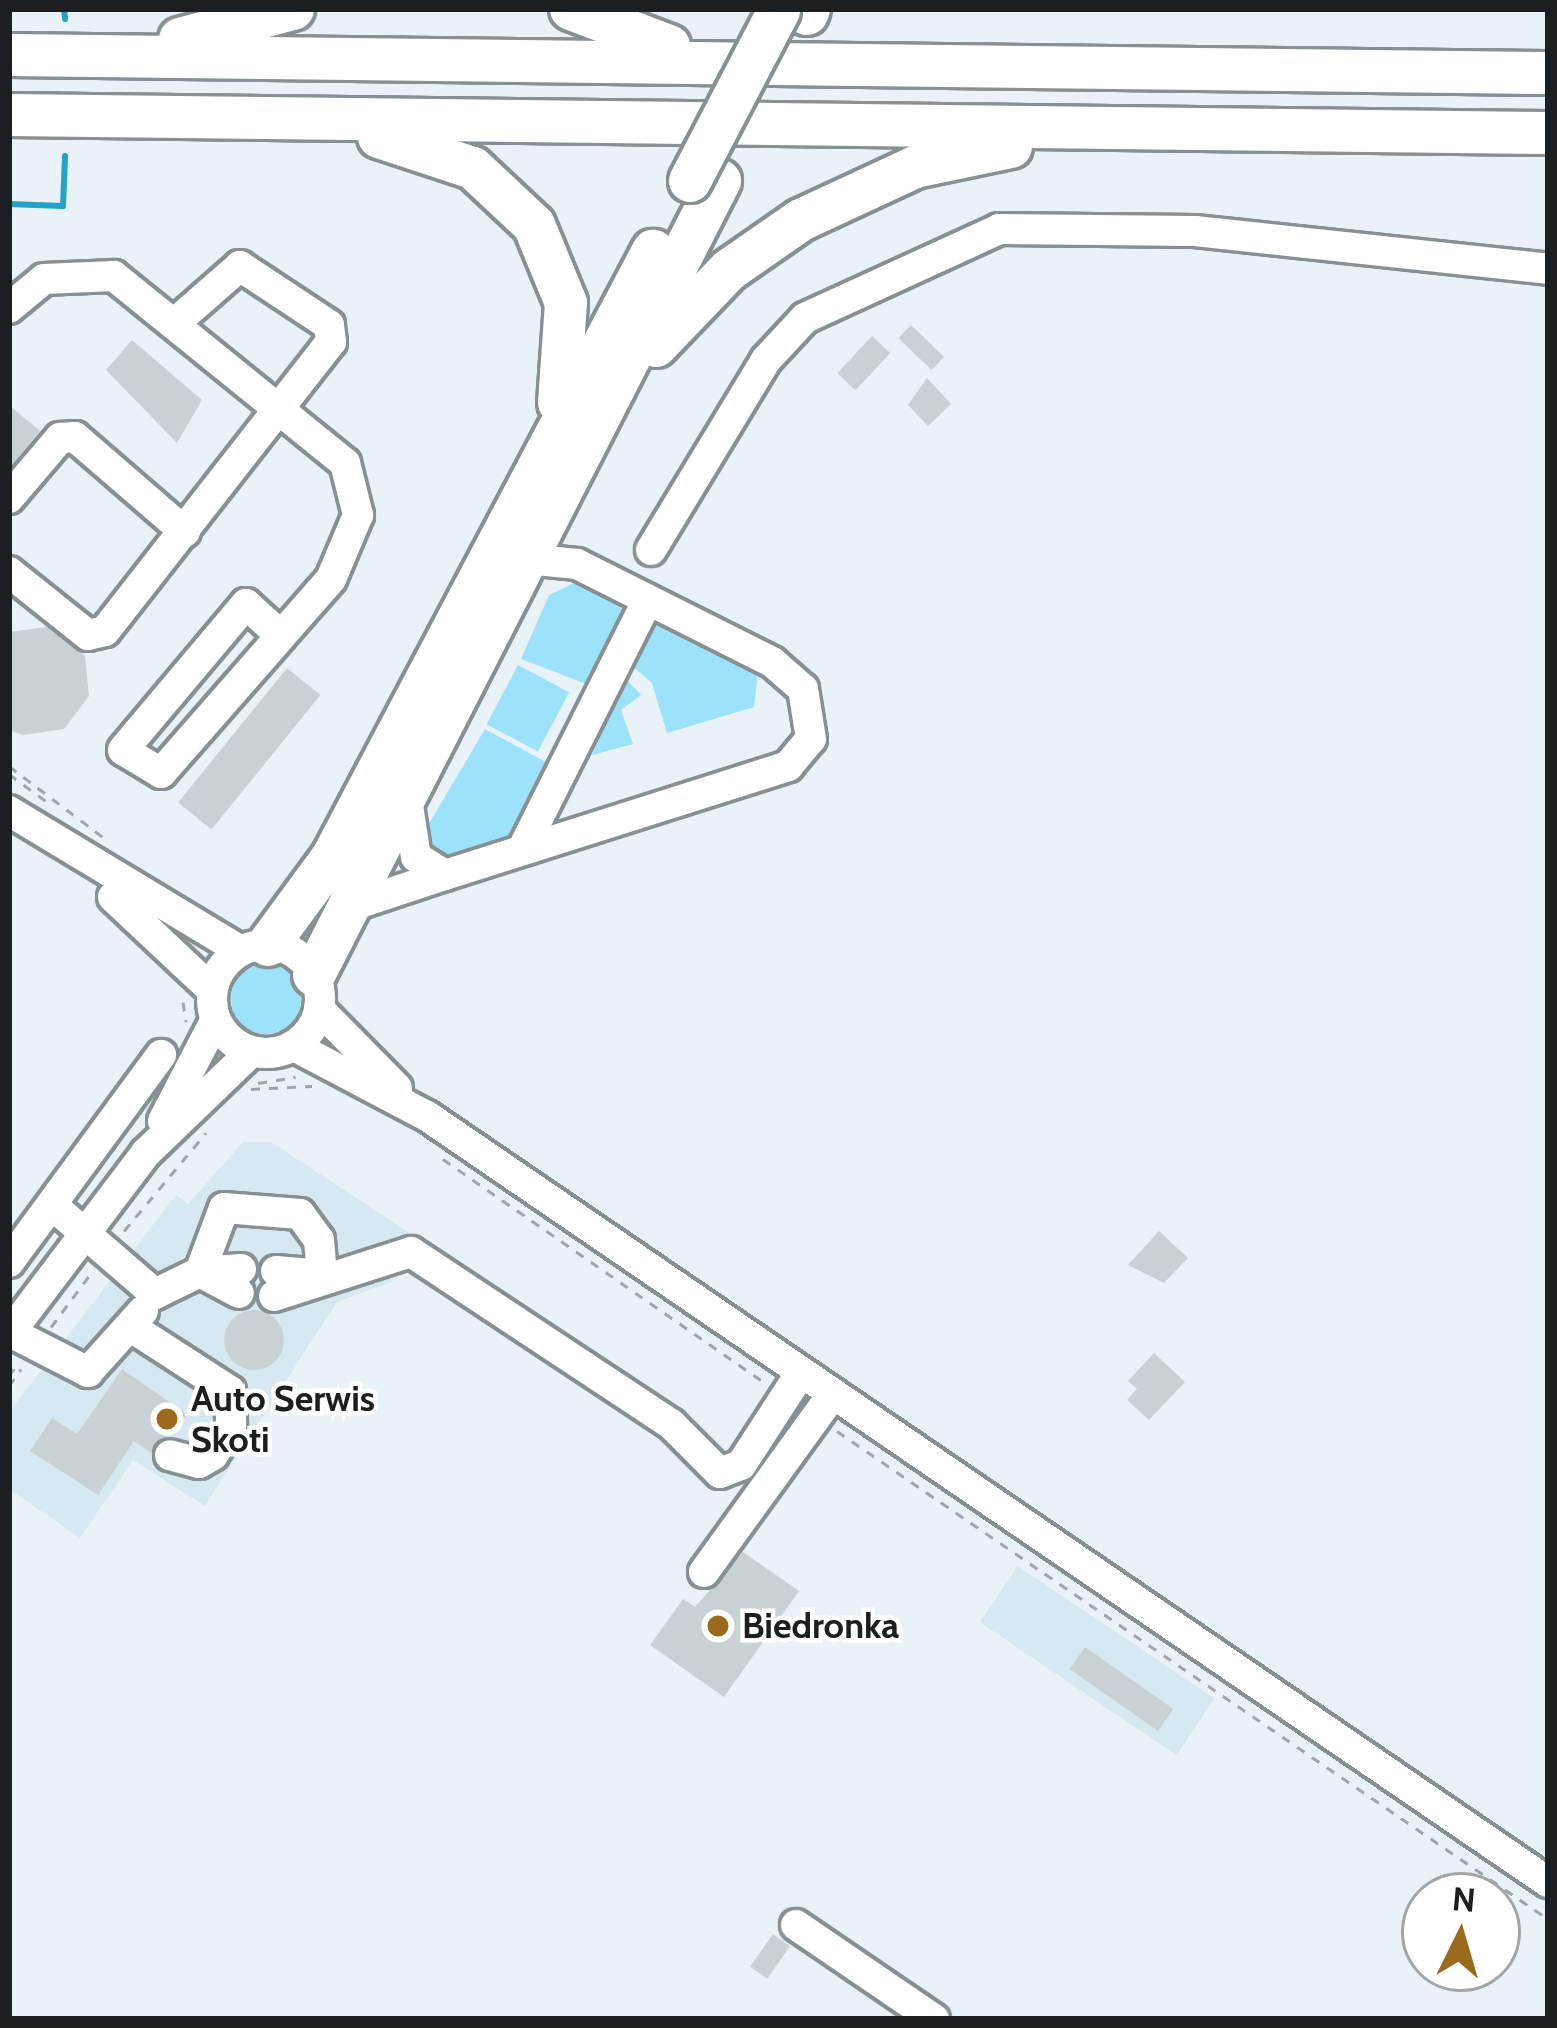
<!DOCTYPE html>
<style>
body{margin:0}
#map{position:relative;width:1557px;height:2028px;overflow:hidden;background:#e9f3f7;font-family:Cabin,sans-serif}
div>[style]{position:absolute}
.built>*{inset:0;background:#d7e9f0;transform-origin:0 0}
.green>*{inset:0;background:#9de2fb;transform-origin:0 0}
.round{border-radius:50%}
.stream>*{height:6px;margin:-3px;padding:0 3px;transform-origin:3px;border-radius:3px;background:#22a2c8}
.building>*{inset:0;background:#c8d2d5;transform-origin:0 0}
.path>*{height:3px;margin-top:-1.5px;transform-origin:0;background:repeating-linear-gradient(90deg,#9fa6a9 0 9px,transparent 0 18px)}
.roads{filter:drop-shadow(3px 0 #879093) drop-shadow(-3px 0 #879093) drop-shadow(0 3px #879093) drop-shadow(0 -3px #879093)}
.minor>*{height:30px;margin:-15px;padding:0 15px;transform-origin:15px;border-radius:15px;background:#fff}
.minor>.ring{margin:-15px;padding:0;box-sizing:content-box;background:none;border:30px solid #fff;border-radius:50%}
.highway>*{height:42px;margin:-21px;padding:0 21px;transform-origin:21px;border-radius:21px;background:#fff}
.bridges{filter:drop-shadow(3px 0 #879093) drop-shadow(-3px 0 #879093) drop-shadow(0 3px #879093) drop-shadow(0 -3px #879093)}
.highway-bridge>*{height:42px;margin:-21px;padding:0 21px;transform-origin:21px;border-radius:21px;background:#fff}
.dots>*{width:33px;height:33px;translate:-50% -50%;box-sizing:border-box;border:6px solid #fff;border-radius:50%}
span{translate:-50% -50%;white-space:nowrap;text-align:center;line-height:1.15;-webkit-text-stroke:9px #fff;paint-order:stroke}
.poi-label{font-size:36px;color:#1c1f21;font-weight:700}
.left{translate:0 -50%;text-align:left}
.frame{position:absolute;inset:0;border:12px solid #1c1f21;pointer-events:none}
.north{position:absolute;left:1401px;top:1872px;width:120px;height:120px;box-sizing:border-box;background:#fff;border:3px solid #a4a5a6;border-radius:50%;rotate:5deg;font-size:33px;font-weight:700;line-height:48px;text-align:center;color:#1c1f21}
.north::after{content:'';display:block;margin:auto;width:42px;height:54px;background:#9a691c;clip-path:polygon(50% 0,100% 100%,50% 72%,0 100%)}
</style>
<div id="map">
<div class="built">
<i style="clip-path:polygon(243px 1142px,271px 1142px,428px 1245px,388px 1269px,392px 1282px,337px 1302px,205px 1506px,133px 1460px,80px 1538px,9px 1489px,9px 1412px,176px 1195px,188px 1204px)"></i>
<i style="left:1018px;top:1566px;width:237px;height:68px;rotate:34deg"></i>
</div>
<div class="green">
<i style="clip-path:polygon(583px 579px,619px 598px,625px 620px,594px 687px,521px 659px,549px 595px)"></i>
<i style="clip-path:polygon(652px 615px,758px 671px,754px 707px,667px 733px,652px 683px,630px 664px)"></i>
<i style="left:518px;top:665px;width:58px;height:67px;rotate:28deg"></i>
<i style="clip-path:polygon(625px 678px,641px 695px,621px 710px,633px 744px,592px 755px)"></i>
<i style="clip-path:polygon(485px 729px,553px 766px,513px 838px,432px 859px,424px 832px)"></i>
<i class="round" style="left:231px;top:964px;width:70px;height:70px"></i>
</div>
<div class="stream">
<i style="left:64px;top:9px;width:10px;rotate:84deg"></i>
<i style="left:9px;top:204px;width:54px;rotate:2.1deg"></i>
<i style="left:63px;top:206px;width:50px;rotate:-87.7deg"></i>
</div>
<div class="building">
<i style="left:911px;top:325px;width:46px;height:18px;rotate:44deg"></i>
<i style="left:872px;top:336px;width:25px;height:51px;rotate:43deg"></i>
<i style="clip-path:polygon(132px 340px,202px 400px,177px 443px,106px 370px)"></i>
<i style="clip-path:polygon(927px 378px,951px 404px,928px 426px,908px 405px)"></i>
<i style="clip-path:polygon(9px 405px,40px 431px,9px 468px)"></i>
<i style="clip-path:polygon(47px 627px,85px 656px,89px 696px,64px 729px,23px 735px,9px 730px,9px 632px)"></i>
<i style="left:287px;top:668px;width:43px;height:173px;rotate:39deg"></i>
<i style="clip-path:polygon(1159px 1231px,1188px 1258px,1164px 1283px,1128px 1265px)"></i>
<i class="round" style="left:224px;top:1310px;width:60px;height:60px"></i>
<i style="clip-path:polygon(1154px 1353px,1185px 1382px,1149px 1420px,1127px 1400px,1137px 1389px,1128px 1381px)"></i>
<i style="clip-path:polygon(122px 1369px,188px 1415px,151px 1453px,134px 1441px,98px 1495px,30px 1451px,52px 1418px,77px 1434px)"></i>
<i style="clip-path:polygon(743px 1552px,799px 1591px,724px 1697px,650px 1645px,683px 1599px,695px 1607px)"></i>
<i style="left:1085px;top:1647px;width:108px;height:27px;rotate:35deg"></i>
<i style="left:773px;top:1934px;width:21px;height:40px;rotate:35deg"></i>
</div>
<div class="path">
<i style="left:9px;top:766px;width:118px;rotate:37.1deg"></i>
<i style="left:9px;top:774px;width:51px;rotate:36.2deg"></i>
<i style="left:183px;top:1002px;width:20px;rotate:81deg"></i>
<i style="left:258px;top:1083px;width:38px;rotate:-9deg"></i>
<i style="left:251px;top:1089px;width:61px;rotate:-2.8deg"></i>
<i style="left:443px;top:1159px;width:391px;rotate:34.8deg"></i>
<i style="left:124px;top:1231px;width:128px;rotate:-50.1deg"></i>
<i style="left:51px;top:1327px;width:69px;rotate:-53.3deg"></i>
<i style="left:9px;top:1376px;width:14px;rotate:-56deg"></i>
<i style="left:9px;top:1386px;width:21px;rotate:-55deg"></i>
<i style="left:837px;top:1431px;width:862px;rotate:34.46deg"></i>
</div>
<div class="roads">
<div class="minor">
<i style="left:9px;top:308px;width:45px;rotate:-39.6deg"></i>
<i style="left:44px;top:279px;width:70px;rotate:-2.5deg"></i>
<i style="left:114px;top:276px;width:297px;rotate:39deg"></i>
<i style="left:345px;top:463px;width:54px;rotate:76deg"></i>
<i style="left:358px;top:515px;width:69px;rotate:112.9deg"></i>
<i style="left:331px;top:579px;width:76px;rotate:131.3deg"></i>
<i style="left:281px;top:636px;width:182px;rotate:131.2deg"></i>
<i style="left:161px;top:773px;width:44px;rotate:-148.8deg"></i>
<i style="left:123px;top:750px;width:191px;rotate:-49.9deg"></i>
<i style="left:246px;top:604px;width:47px;rotate:42.4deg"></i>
<i style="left:9px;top:498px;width:79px;rotate:-49.6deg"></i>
<i style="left:60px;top:438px;width:15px;rotate:-4deg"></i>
<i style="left:75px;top:437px;width:145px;rotate:40.8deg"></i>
<i style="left:651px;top:550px;width:222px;rotate:-58.8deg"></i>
<i style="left:766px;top:360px;width:57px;rotate:-47.1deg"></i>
<i style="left:805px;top:318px;width:213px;rotate:-24.6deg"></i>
<i style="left:999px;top:229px;width:196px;rotate:0.6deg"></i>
<i style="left:1195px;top:231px;width:355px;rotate:6.1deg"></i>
<i style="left:9px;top:572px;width:101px;rotate:38.6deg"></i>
<i style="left:88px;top:635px;width:17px;rotate:-13deg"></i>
<i style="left:105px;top:631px;width:367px;rotate:-52deg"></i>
<i style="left:331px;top:342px;width:17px;rotate:-97deg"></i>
<i style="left:329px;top:325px;width:107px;rotate:-146.5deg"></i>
<i style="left:240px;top:266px;width:85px;rotate:138.8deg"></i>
<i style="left:9px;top:811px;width:271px;rotate:31.1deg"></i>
<i style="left:522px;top:850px;width:280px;rotate:-63.3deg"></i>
<i style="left:445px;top:875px;width:360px;rotate:-17.6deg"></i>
<i style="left:788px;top:766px;width:35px;rotate:-50deg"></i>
<i style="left:811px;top:739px;width:51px;rotate:-99.1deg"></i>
<i style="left:803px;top:689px;width:41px;rotate:-138.9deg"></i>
<i style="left:772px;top:662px;width:218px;rotate:-153.3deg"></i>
<i style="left:577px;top:564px;width:51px;rotate:-174.4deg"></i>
<i style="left:113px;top:897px;width:136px;rotate:43.2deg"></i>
<i style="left:342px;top:909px;width:108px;rotate:-18.3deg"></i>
<i style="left:445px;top:875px;width:34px;rotate:-148deg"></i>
<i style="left:416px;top:857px;width:59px;rotate:-98.8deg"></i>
<i class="ring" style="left:212px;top:945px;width:78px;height:78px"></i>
<i style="left:319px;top:1009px;width:111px;rotate:45.4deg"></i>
<i style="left:294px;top:1046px;width:150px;rotate:27.8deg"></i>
<i style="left:427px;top:1116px;width:1358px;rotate:34.35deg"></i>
<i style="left:163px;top:1121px;width:113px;rotate:-62.5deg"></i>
<i style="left:52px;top:1205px;width:136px;rotate:40.8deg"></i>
<i style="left:155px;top:1294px;width:50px;rotate:-26.1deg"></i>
<i style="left:200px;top:1272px;width:44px;rotate:28.3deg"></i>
<i style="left:9px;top:1262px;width:257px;rotate:-53.7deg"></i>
<i style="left:241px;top:1269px;width:41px;rotate:175.8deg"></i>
<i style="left:200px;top:1272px;width:68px;rotate:-69.4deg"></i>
<i style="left:224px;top:1208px;width:76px;rotate:4.5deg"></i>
<i style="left:300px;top:1214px;width:32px;rotate:54deg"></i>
<i style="left:319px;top:1240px;width:35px;rotate:85deg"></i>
<i style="left:322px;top:1275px;width:46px;rotate:-175deg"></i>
<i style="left:274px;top:1296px;width:144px;rotate:-17.8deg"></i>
<i style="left:411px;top:1252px;width:312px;rotate:33.5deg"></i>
<i style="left:671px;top:1424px;width:69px;rotate:45deg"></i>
<i style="left:720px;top:1473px;width:22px;rotate:-21deg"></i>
<i style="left:741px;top:1465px;width:108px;rotate:-57deg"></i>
<i style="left:131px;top:1327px;width:118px;rotate:32.9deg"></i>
<i style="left:230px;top:1391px;width:37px;rotate:88deg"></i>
<i style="left:231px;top:1428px;width:32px;rotate:124deg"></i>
<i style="left:213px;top:1455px;width:16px;rotate:150deg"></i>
<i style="left:199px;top:1463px;width:30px;rotate:-165deg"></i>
<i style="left:10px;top:1332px;width:88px;rotate:27.1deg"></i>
<i style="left:88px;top:1372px;width:82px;rotate:-48deg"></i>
<i style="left:9px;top:1334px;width:227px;rotate:-52.9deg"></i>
<i style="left:146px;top:1153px;width:146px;rotate:-43.9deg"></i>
<i style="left:704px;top:1572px;width:218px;rotate:-54.1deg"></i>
<i style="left:796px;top:1925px;width:167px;rotate:34.3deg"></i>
</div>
<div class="highway">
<i style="left:571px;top:9px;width:105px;rotate:20.7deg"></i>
<i style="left:807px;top:14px;width:5px;rotate:-68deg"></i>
<i style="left:180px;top:39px;width:117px;rotate:-14.9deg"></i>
<i style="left:9px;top:55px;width:1539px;rotate:0.67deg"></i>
<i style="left:9px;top:115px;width:1539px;rotate:0.67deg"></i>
<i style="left:379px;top:137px;width:99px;rotate:18.3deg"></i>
<i style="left:473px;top:168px;width:83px;rotate:43.1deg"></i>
<i style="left:534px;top:225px;width:84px;rotate:67.7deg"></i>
<i style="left:566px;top:303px;width:100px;rotate:94deg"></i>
<i style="left:656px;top:346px;width:105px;rotate:-46.2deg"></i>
<i style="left:729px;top:270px;width:88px;rotate:-34.8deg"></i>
<i style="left:801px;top:220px;width:126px;rotate:-24.9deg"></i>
<i style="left:915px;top:167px;width:98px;rotate:-11.8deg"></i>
<i style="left:268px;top:945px;width:108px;rotate:-53.7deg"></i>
<i style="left:332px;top:858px;width:687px;rotate:-62.13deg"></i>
<i style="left:314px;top:975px;width:892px;rotate:-62.92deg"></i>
</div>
</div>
<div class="bridges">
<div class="highway-bridge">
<i style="left:690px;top:181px;width:192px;rotate:-62.4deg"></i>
</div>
</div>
<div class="dots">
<i style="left:167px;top:1419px;background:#9a691c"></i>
<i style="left:718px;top:1626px;background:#9a691c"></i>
</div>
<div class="poi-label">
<span class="left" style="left:191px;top:1419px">Auto Serwis<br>Skoti</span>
<span class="left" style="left:742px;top:1626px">Biedronka</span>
</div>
<div class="frame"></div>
<div class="north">N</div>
</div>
